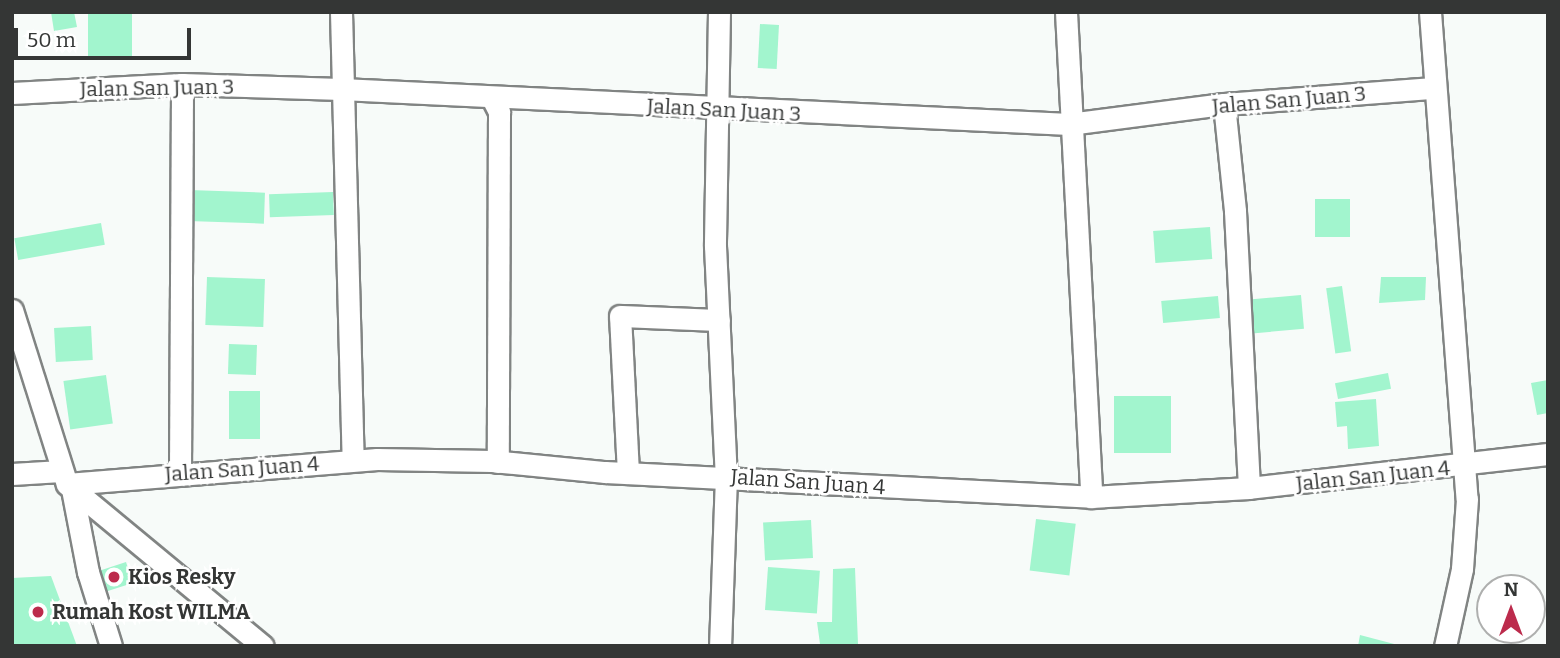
<!DOCTYPE html>
<style>
body{margin:0}
#map{position:relative;width:1560px;height:658px;overflow:hidden;background:#f7fbf9;font-family:Bitter,serif}
div>[style]{position:absolute}
.building>*{inset:0;background:#a2f5ce;transform-origin:0 0}
.roads{filter:drop-shadow(2px 0 #818483) drop-shadow(-2px 0 #818483) drop-shadow(0 2px #818483) drop-shadow(0 -2px #818483)}
.street>*{height:21px;margin:-10.5px;padding:0 10.5px;transform-origin:10.5px;border-radius:10.5px;background:#fff}
.dots>*{width:19px;height:19px;translate:-50% -50%;box-sizing:border-box;border:4px solid #fff;border-radius:50%}
span{translate:-50% -50%;white-space:nowrap;text-align:center;line-height:1.15;-webkit-text-stroke:5px #fff;paint-order:stroke}
.street-label{font-size:21px;color:#343635}
.poi-label{font-size:21px;color:#343635;font-weight:700}
.left{translate:0 -50%;text-align:left}
.frame{position:absolute;inset:0;border:14px solid #343635;pointer-events:none}
.north{position:absolute;left:1476px;top:574px;width:70px;height:70px;box-sizing:border-box;background:#fff;border:2px solid #aeafae;border-radius:50%;rotate:0deg;font-size:19px;font-weight:700;line-height:28px;text-align:center;color:#343635}
.north::after{content:'';display:block;margin:auto;width:24px;height:32px;background:#bc2b4c;clip-path:polygon(50% 0,100% 100%,50% 72%,0 100%)}
.scale{position:absolute;left:14px;top:28px;width:177px;height:32px;box-sizing:border-box;border:4px solid #343635;border-top:0;padding-left:9px;font-size:21px;line-height:24px;white-space:nowrap;color:#343635;-webkit-text-stroke:5px #fff;paint-order:stroke}
</style>
<div id="map">
<div class="building">
<i style="clip-path:polygon(51px 12px,74px 12px,77px 27px,54px 31px)"></i>
<i style="left:88px;top:12px;width:44px;height:44px"></i>
<i style="left:760px;top:24px;width:19px;height:44px;rotate:3deg"></i>
<i style="left:189px;top:190px;width:76px;height:31px;rotate:2deg"></i>
<i style="left:333px;top:192px;width:23px;height:64px;rotate:88deg"></i>
<i style="left:1350px;top:199px;width:38px;height:35px;rotate:90deg"></i>
<i style="left:101px;top:223px;width:22px;height:88px;rotate:80deg"></i>
<i style="left:1210px;top:227px;width:32px;height:57px;rotate:86deg"></i>
<i style="left:207px;top:277px;width:58px;height:48px;rotate:2deg"></i>
<i style="clip-path:polygon(1381px 277px,1426px 277px,1425px 300px,1379px 303px)"></i>
<i style="left:1342px;top:286px;width:66px;height:16px;rotate:82deg"></i>
<i style="left:1301px;top:295px;width:34px;height:52px;rotate:85deg"></i>
<i style="left:1218px;top:296px;width:22px;height:57px;rotate:85deg"></i>
<i style="left:91px;top:326px;width:34px;height:37px;rotate:87deg"></i>
<i style="left:229px;top:344px;width:28px;height:30px;rotate:2deg"></i>
<i style="left:1388px;top:373px;width:16px;height:54px;rotate:79deg"></i>
<i style="left:106px;top:375px;width:49px;height:43px;rotate:82deg"></i>
<i style="clip-path:polygon(1548px 380px,1548px 413px,1537px 415px,1531px 383px)"></i>
<i style="left:229px;top:391px;width:31px;height:48px"></i>
<i style="left:1114px;top:396px;width:57px;height:57px"></i>
<i style="clip-path:polygon(1376px 399px,1379px 446px,1348px 449px,1347px 426px,1337px 427px,1335px 402px)"></i>
<i style="left:1036px;top:519px;width:40px;height:52px;rotate:7deg"></i>
<i style="left:811px;top:520px;width:38px;height:48px;rotate:87deg"></i>
<i style="left:126px;top:562px;width:22px;height:32px;rotate:72deg"></i>
<i style="left:768px;top:567px;width:52px;height:43px;rotate:4deg"></i>
<i style="clip-path:polygon(855px 568px,858px 644px,820px 644px,817px 622px,832px 622px,833px 569px)"></i>
<i style="clip-path:polygon(51px 576px,77px 646px,12px 646px,12px 578px)"></i>
<i style="clip-path:polygon(1360px 635px,1398px 645px,1398px 646px,1358px 646px)"></i>
</div>
<div class="roads">
<div class="street">
<i style="left:341px;top:12px;width:448px;rotate:88.5deg"></i>
<i style="left:719px;top:12px;width:234px;rotate:91deg"></i>
<i style="left:715px;top:246px;width:230px;rotate:87.3deg"></i>
<i style="left:726px;top:476px;width:170px;rotate:92deg"></i>
<i style="left:1066px;top:12px;width:486px;rotate:87deg"></i>
<i style="left:1430px;top:12px;width:488px;rotate:85.7deg"></i>
<i style="left:1467px;top:499px;width:70px;rotate:94.1deg"></i>
<i style="left:1462px;top:569px;width:79px;rotate:102.4deg"></i>
<i style="left:12px;top:93px;width:170px;rotate:-3deg"></i>
<i style="left:182px;top:84px;width:159px;rotate:1.8deg"></i>
<i style="left:341px;top:89px;width:729px;rotate:2.75deg"></i>
<i style="left:1069px;top:124px;width:156px;rotate:-7.4deg"></i>
<i style="left:1224px;top:104px;width:210px;rotate:-4.4deg"></i>
<i style="left:492px;top:98px;width:16px;rotate:63deg"></i>
<i style="left:499px;top:112px;width:350px;rotate:90.2deg"></i>
<i style="left:1224px;top:104px;width:108px;rotate:84.1deg"></i>
<i style="left:1235px;top:211px;width:277px;rotate:87.1deg"></i>
<i style="left:12px;top:310px;width:182px;rotate:72.5deg"></i>
<i style="left:67px;top:484px;width:254px;rotate:39.6deg"></i>
<i style="left:180px;top:472px;width:388px;rotate:-89.7deg"></i>
<i style="left:628px;top:473px;width:157px;rotate:-92.9deg"></i>
<i style="left:620px;top:316px;width:99px;rotate:2.3deg"></i>
<i style="left:12px;top:474px;width:49px;rotate:-3.5deg"></i>
<i style="left:67px;top:484px;width:311px;rotate:-4.6deg"></i>
<i style="left:377px;top:459px;width:115px;rotate:1deg"></i>
<i style="left:492px;top:461px;width:114px;rotate:5.6deg"></i>
<i style="left:605px;top:472px;width:487px;rotate:2.9deg"></i>
<i style="left:1091px;top:497px;width:158px;rotate:-3.3deg"></i>
<i style="left:1249px;top:488px;width:301px;rotate:-6.5deg"></i>
<i style="left:72px;top:489px;width:85px;rotate:79.1deg"></i>
<i style="left:88px;top:572px;width:77px;rotate:72.7deg"></i>
</div>
</div>
<div class="dots">
<i style="left:114px;top:577px;background:#bc2b4c"></i>
<i style="left:38px;top:612px;background:#bc2b4c"></i>
</div>
<div class="street-label">
<span style="left:157px;top:88px;rotate:-1deg">Jalan San Juan 3</span>
<span style="left:1289px;top:100px;rotate:-5deg">Jalan San Juan 3</span>
<span style="left:724px;top:110px;rotate:3deg">Jalan San Juan 3</span>
<span style="left:242px;top:469px;rotate:-4deg">Jalan San Juan 4</span>
<span style="left:1373px;top:476px;rotate:-6deg">Jalan San Juan 4</span>
<span style="left:808px;top:482px;rotate:4deg">Jalan San Juan 4</span>
</div>
<div class="poi-label">
<span class="left" style="left:128px;top:577px">Kios Resky</span>
<span class="left" style="left:52px;top:612px">Rumah Kost WILMA</span>
</div>
<div class="frame"></div>
<div class="north">N</div>
<div class="scale">50 m</div>
</div>
